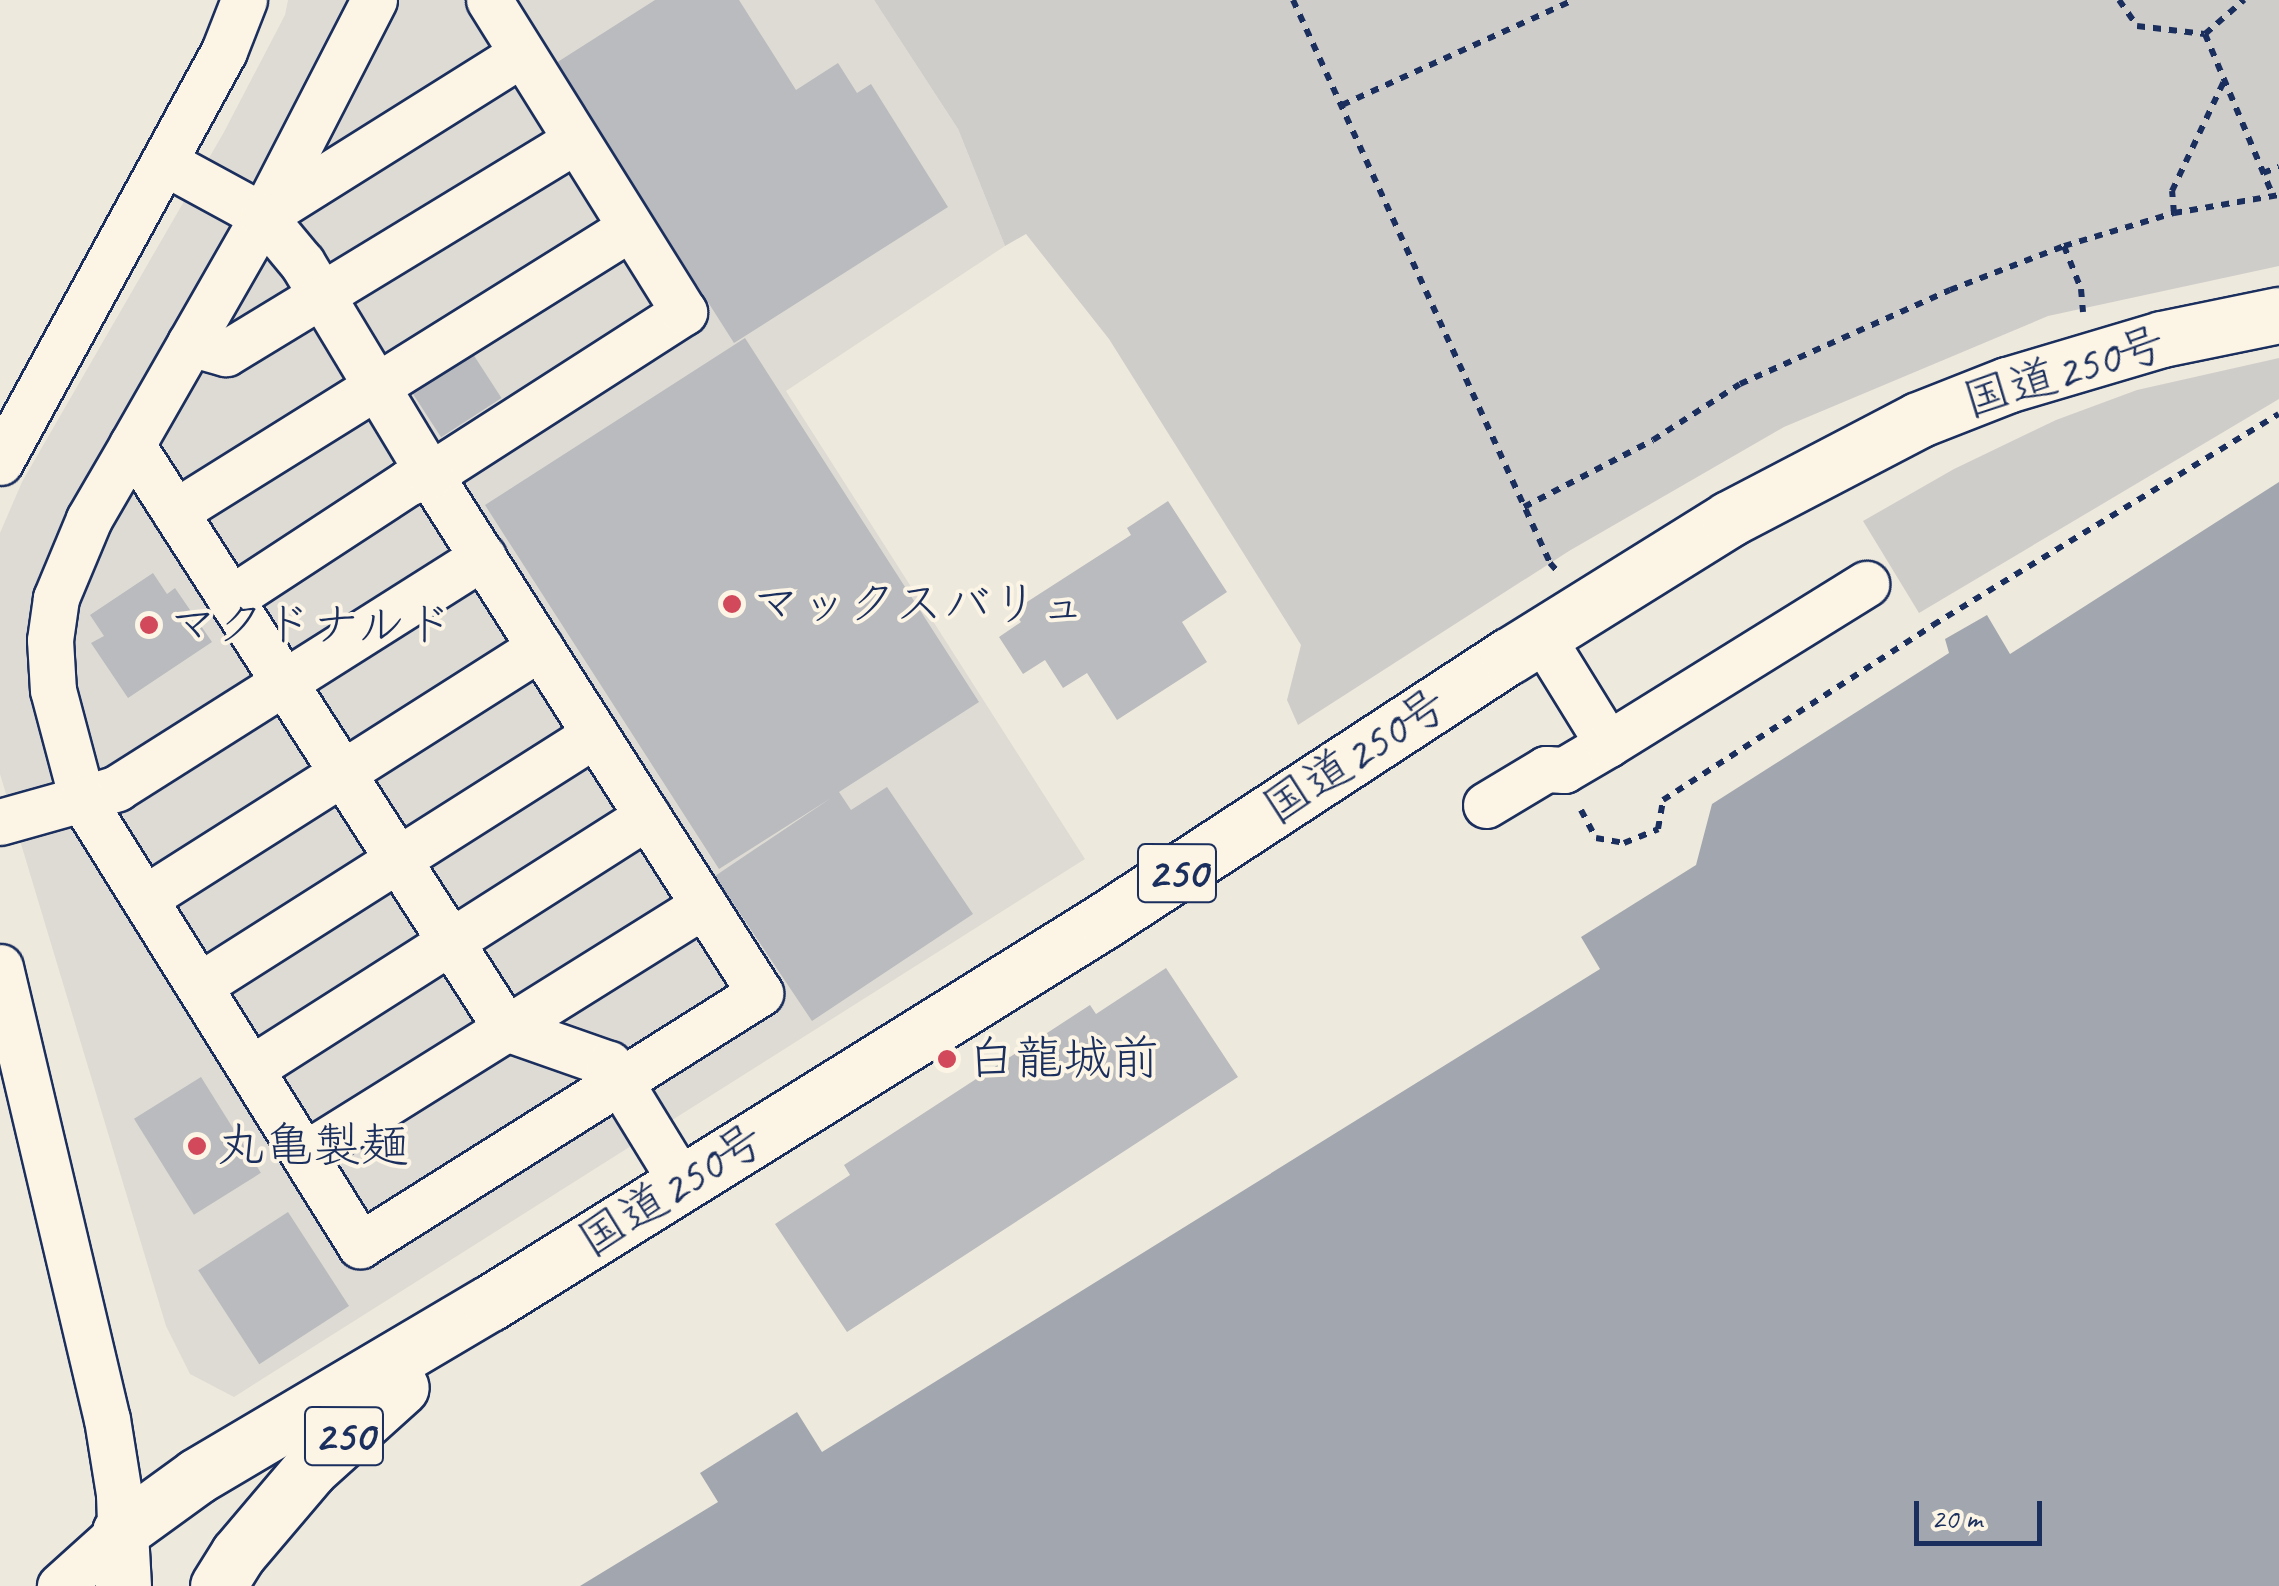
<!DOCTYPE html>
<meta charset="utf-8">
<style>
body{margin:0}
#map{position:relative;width:2279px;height:1586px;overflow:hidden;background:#eee9dd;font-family:Caveat,"Klee One",sans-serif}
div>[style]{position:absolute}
.built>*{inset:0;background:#dedbd4}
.green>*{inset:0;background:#cfcdca}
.water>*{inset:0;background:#a2a7af}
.building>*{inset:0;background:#babbbe;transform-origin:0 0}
.path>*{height:6px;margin-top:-3px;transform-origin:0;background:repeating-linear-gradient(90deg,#1b2f5e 0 8px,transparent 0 16px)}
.roads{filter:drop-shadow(2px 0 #1b2f5e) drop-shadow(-2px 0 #1b2f5e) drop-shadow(0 2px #1b2f5e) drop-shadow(0 -2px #1b2f5e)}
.minor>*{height:45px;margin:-22.5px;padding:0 22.5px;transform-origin:22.5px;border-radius:22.5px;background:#fcf5e5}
.highway>*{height:55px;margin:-27.5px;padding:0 27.5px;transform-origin:27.5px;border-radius:27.5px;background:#fcf5e5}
.dots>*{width:28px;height:28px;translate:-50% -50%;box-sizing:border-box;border:5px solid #fcf5e5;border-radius:50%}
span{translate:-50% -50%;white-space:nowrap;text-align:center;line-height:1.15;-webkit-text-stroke:8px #fcf5e5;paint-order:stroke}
.shield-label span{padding:2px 8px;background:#fcf5e5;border:2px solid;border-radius:8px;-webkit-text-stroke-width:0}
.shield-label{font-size:45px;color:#1b2f5e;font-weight:700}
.street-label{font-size:48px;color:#1b2f5e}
.poi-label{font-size:48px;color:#1b2f5e}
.left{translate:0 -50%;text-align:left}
.scale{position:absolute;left:1914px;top:1501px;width:128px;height:45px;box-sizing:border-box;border:5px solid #1b2f5e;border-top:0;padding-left:12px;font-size:30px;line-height:35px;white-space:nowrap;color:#1b2f5e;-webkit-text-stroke:8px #fcf5e5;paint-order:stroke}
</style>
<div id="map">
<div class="built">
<i style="clip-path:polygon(288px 0,874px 0,958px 129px,1005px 246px,786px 391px,1085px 859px,234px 1397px,190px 1374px,166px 1326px,0 774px,0 533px,22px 482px,224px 132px,285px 15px)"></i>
</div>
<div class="green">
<i style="clip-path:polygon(874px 0,2279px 0,2279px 266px,2048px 316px,1784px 427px,1569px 551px,1298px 725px,1287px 700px,1301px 645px,1109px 339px,1026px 234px,1005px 246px,958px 129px)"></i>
<i style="clip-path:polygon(2279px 358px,2279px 399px,1919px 613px,1863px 521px,1954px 469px,2056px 420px,2137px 390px)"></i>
</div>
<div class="water">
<i style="clip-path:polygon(2279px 482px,2279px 1586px,580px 1586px,718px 1502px,700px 1473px,797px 1412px,822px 1452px,1600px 969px,1581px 937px,1696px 865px,1712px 804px,1949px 653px,1945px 639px,1987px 615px,2010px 654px)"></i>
</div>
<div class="building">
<i style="clip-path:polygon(655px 0,739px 0,796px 90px,838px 63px,857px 93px,871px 84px,948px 207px,734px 343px,556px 63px)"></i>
<i style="clip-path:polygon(745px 338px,979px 702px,839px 792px,851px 810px,887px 787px,973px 914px,812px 1021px,715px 876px,831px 798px,719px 869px,485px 505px)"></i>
<i style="left:471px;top:351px;width:56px;height:72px;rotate:57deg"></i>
<i style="clip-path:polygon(1168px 501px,1227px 592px,1182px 622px,1207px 662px,1117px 720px,1087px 673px,1063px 688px,1045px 660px,1023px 674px,999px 637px,1021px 622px,1013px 611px,1131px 535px,1127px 528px)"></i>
<i style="clip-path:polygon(153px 573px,167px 594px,175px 588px,212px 642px,128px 698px,91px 643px,104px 636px,90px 615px)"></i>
<i style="clip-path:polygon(1166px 968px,1238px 1077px,847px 1332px,775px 1224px,850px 1175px,844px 1165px,1090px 1005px,1096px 1014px)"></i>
<i style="left:201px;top:1077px;width:113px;height:79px;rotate:58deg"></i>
<i style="left:288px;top:1212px;width:112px;height:107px;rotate:57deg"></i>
</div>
<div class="path">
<i style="left:1293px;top:0;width:619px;rotate:65.46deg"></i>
<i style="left:1550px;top:563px;width:12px;rotate:48deg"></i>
<i style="left:2119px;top:0;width:32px;rotate:55deg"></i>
<i style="left:2137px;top:26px;width:68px;rotate:6.7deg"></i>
<i style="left:2205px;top:34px;width:173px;rotate:67.2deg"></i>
<i style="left:2205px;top:34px;width:52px;rotate:-41.1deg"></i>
<i style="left:1342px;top:105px;width:254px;rotate:-24.4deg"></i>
<i style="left:2263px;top:173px;width:17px;rotate:-21deg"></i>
<i style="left:2174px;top:213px;width:22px;rotate:-95deg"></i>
<i style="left:2172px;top:191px;width:122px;rotate:-64.7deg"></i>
<i style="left:2064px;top:246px;width:46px;rotate:68.4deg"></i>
<i style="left:2081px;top:289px;width:23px;rotate:85deg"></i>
<i style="left:1524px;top:507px;width:145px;rotate:-27.4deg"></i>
<i style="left:1653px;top:440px;width:103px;rotate:-32.8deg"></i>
<i style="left:1740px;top:384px;width:230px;rotate:-24.1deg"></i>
<i style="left:1950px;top:290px;width:122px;rotate:-21.1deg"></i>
<i style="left:2064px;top:246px;width:115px;rotate:-16.7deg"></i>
<i style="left:2174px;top:213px;width:107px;rotate:-9.7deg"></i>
<i style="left:1581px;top:810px;width:32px;rotate:62deg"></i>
<i style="left:1596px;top:838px;width:28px;rotate:10deg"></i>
<i style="left:1624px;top:843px;width:37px;rotate:-22deg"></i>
<i style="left:1658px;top:829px;width:29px;rotate:-80deg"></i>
<i style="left:1663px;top:800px;width:322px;rotate:-32.9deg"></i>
<i style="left:1933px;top:625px;width:405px;rotate:-31.4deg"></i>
</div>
<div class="roads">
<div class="minor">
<i style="left:374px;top:0;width:243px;rotate:117.2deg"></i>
<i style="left:263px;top:216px;width:303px;rotate:-32.1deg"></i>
<i style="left:164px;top:162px;width:113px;rotate:28.6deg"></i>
<i style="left:263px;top:216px;width:264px;rotate:119.8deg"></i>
<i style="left:132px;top:445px;width:693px;rotate:57.32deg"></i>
<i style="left:506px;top:1028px;width:109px;rotate:19.3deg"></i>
<i style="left:609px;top:1064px;width:140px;rotate:58.5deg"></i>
<i style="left:190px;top:343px;width:37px;rotate:16deg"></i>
<i style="left:226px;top:353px;width:408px;rotate:-31.3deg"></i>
<i style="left:132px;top:445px;width:86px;rotate:120.2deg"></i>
<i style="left:89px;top:519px;width:86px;rotate:112.7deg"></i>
<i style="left:56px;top:598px;width:42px;rotate:98.1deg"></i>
<i style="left:50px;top:640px;width:50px;rotate:86.6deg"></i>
<i style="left:53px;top:690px;width:113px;rotate:75.1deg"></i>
<i style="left:82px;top:799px;width:37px;rotate:-17deg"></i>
<i style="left:117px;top:788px;width:433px;rotate:-32.3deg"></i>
<i style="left:0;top:462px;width:468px;rotate:-61.4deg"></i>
<i style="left:224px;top:51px;width:55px;rotate:-68.6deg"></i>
<i style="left:175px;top:512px;width:536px;rotate:-31.97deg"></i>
<i style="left:230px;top:599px;width:212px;rotate:-33.2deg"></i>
<i style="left:407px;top:483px;width:24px;rotate:-19deg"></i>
<i style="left:430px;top:475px;width:302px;rotate:-32.7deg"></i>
<i style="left:684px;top:312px;width:368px;rotate:-122deg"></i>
<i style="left:1542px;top:637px;width:126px;rotate:58.3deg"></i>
<i style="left:1486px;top:805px;width:70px;rotate:-31deg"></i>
<i style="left:1546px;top:769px;width:18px;rotate:3deg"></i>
<i style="left:1564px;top:770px;width:51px;rotate:-30.6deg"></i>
<i style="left:1608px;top:744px;width:304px;rotate:-31.8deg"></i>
<i style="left:0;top:822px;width:85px;rotate:-15.7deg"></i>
<i style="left:82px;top:799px;width:526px;rotate:58.06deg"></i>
<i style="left:360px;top:1245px;width:473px;rotate:-32.2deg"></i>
<i style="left:760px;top:993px;width:614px;rotate:-122.5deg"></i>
<i style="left:430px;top:475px;width:248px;rotate:-121.1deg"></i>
<i style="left:302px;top:263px;width:61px;rotate:-129.7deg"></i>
<i style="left:145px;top:898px;width:468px;rotate:-32.4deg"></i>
<i style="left:0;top:967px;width:464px;rotate:76.7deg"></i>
<i style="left:107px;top:1419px;width:76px;rotate:80.9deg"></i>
<i style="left:119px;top:1494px;width:38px;rotate:88deg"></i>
<i style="left:120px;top:1532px;width:81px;rotate:138deg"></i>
<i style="left:200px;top:985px;width:468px;rotate:-32.4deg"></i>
<i style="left:252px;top:1068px;width:469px;rotate:-32.5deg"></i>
<i style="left:307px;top:1153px;width:468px;rotate:-32deg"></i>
</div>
<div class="highway">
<i style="left:123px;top:1586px;width:54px;rotate:-93.2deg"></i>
<i style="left:120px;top:1532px;width:95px;rotate:-36deg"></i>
<i style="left:197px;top:1476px;width:340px;rotate:-30.6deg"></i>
<i style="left:490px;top:1303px;width:725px;rotate:-31.91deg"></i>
<i style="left:1105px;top:920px;width:483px;rotate:-33.2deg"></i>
<i style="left:1509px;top:656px;width:259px;rotate:-31.9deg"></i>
<i style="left:1729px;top:519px;width:213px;rotate:-27.6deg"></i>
<i style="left:1918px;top:420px;width:96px;rotate:-21.5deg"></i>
<i style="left:2007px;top:385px;width:162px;rotate:-16.5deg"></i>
<i style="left:2162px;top:339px;width:119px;rotate:-11.6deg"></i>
<i style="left:218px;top:1586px;width:38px;rotate:-58deg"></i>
<i style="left:238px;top:1554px;width:111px;rotate:-49.7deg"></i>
<i style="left:310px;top:1469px;width:122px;rotate:-42deg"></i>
</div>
</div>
<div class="dots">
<i style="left:732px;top:604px;background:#d1495b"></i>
<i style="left:149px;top:625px;background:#d1495b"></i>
<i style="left:947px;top:1059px;background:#d1495b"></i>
<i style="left:197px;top:1146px;background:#d1495b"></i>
</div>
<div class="shield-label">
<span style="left:1177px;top:873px">250</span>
<span style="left:344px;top:1436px">250</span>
</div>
<div class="street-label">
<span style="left:2064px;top:372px;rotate:-17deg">国道250号</span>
<span style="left:1355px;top:756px;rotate:-33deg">国道250号</span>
<span style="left:671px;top:1190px;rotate:-32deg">国道250号</span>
</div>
<div class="poi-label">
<span class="left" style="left:752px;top:604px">マックスバリュ</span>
<span class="left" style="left:169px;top:625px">マクドナルド</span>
<span class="left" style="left:967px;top:1059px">白龍城前</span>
<span class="left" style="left:217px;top:1146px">丸亀製麺</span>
</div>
<div class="scale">20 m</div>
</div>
